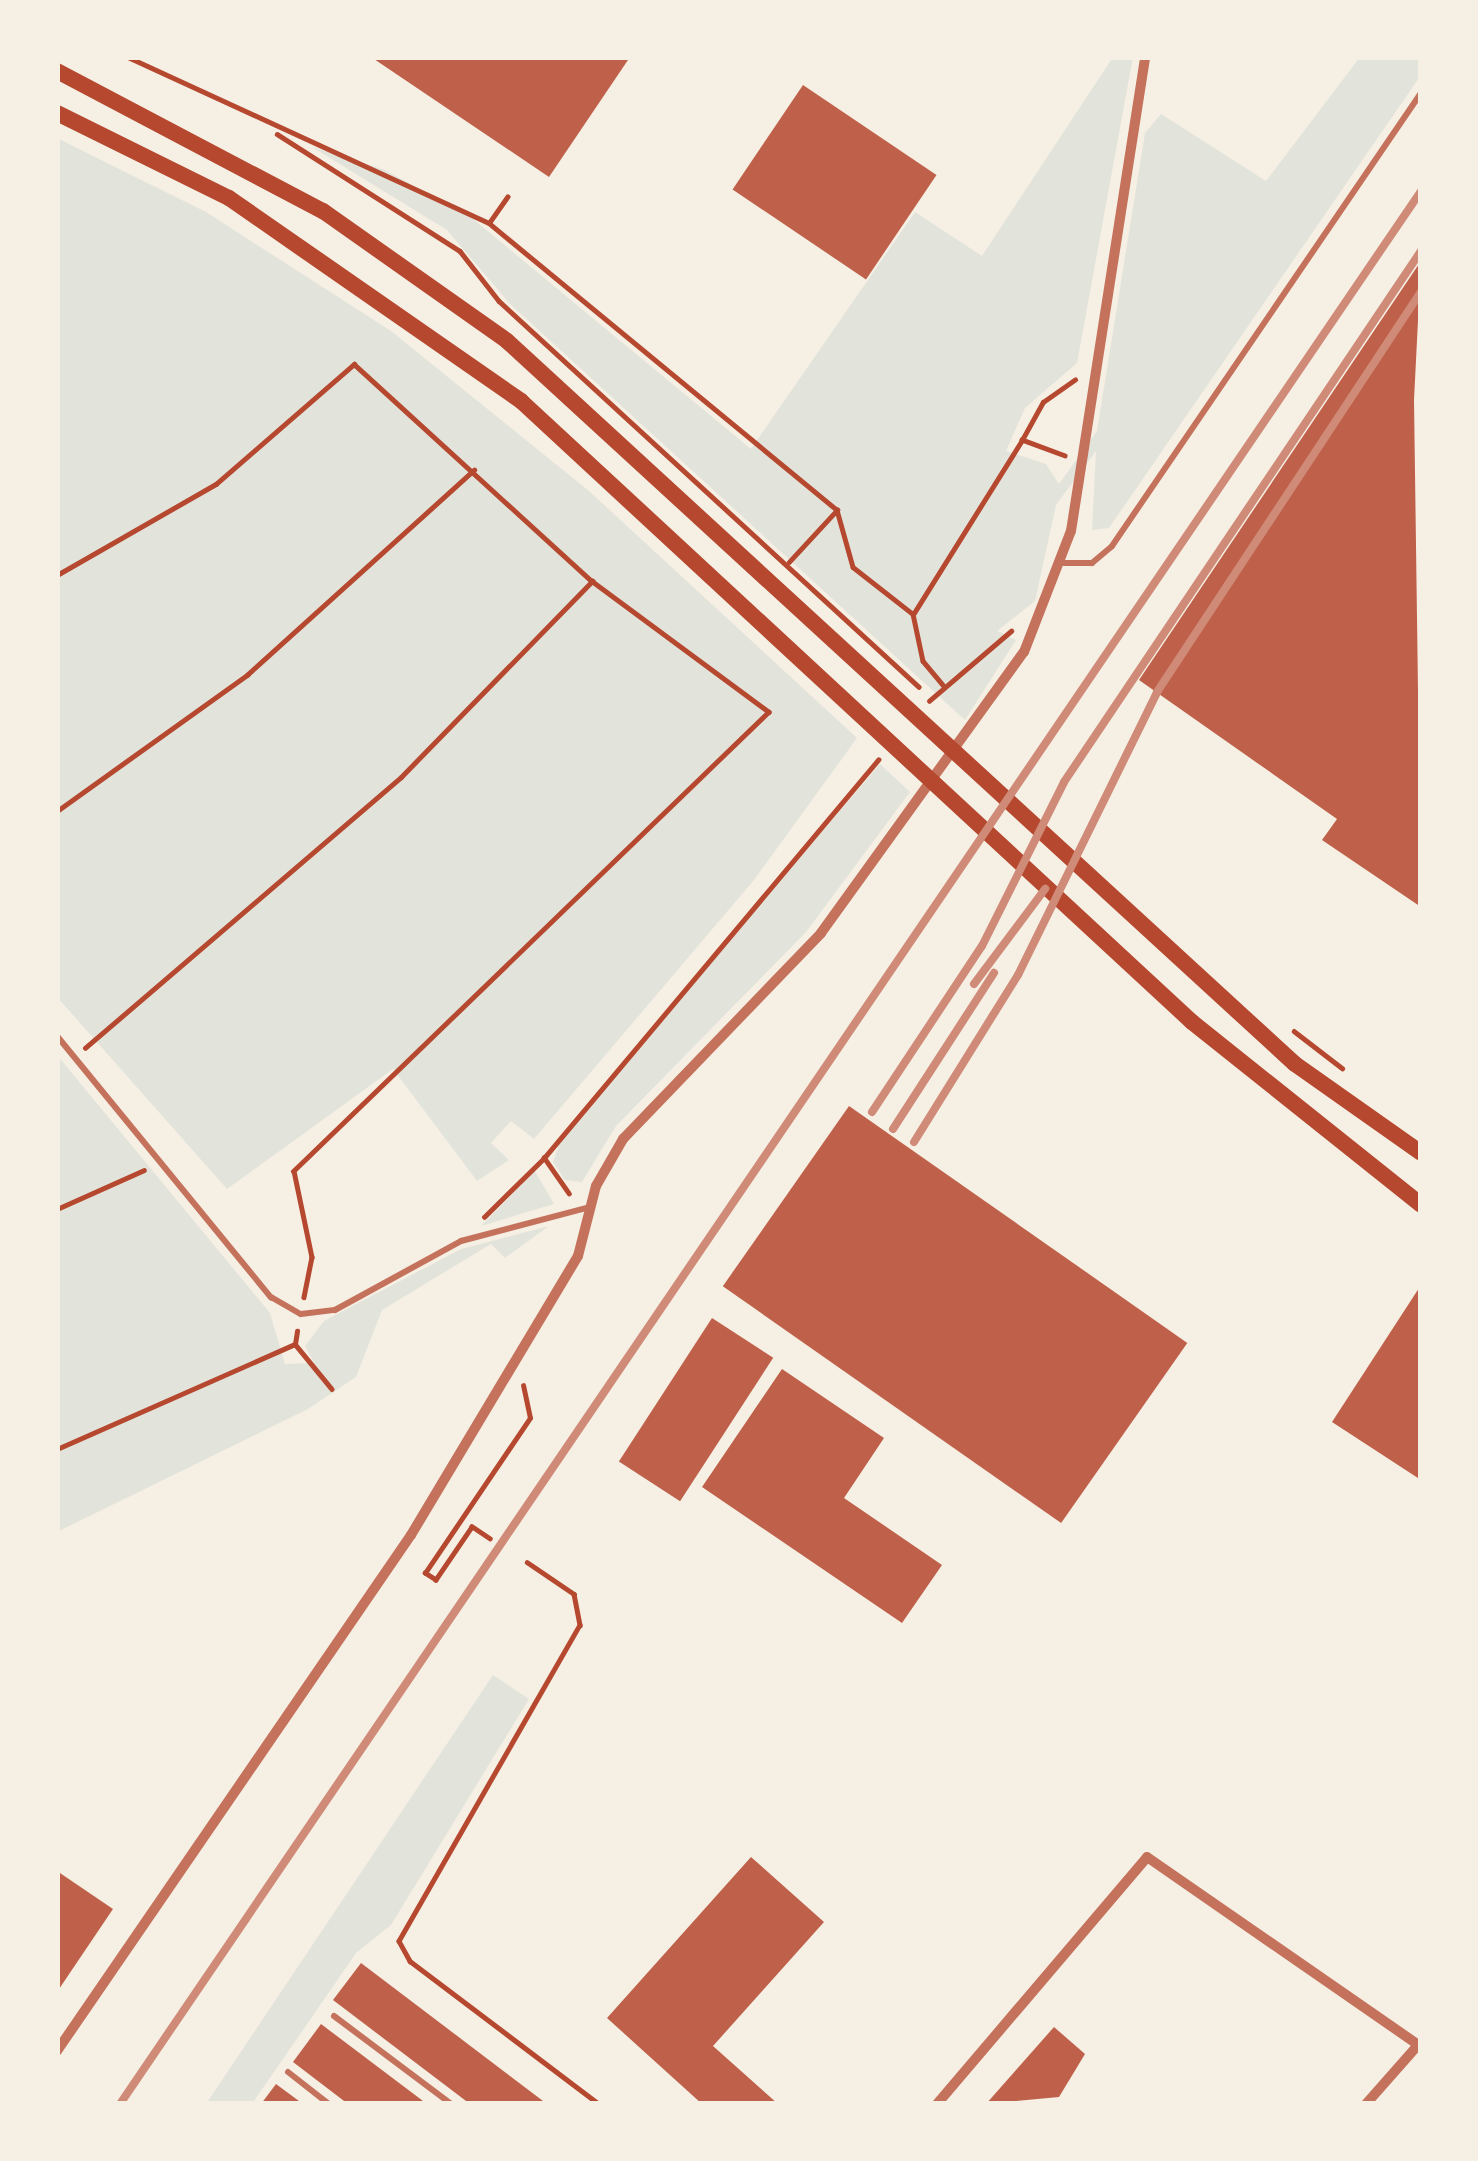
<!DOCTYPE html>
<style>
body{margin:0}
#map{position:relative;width:1478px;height:2161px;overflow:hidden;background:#f6efe4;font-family:"Times New Roman",serif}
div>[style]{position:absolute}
.green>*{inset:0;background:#e2e4dc}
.building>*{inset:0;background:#bf614a;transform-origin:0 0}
.path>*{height:4.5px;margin:-2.25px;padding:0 2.25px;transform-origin:2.25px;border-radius:2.25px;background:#b5482f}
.service>*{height:6px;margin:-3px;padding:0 3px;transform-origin:3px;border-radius:3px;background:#c5725c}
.minor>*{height:10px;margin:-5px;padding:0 5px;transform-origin:5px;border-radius:5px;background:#c5725c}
.primary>*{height:16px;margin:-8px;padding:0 8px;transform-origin:8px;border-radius:8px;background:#b5482f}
.rail>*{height:8px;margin:-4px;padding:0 4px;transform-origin:4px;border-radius:4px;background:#cf8b77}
span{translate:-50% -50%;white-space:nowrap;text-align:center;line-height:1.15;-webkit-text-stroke:12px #f6efe4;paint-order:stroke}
.frame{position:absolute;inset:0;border:60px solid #f6efe4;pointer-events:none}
</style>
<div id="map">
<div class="green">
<i style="clip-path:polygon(1113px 57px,1133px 57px,1077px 363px,1025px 408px,1006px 451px,1046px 464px,1059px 484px,1097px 431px,1145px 133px,1161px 114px,1266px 181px,1360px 57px,1421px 57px,1421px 75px,1109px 528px,1092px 530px,1096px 451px,1056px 505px,1035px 601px,997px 631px,1016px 640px,965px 720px,510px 304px,447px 230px,312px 147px,385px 170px,473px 219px,751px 449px,915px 212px,982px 256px)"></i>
<i style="clip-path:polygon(57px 138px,206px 212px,391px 331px,589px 491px,857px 738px,754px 880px,534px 1139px,511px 1121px,491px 1143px,509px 1160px,477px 1181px,393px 1069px,227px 1189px,57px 997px)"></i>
<i style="clip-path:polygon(880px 764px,910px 792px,806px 932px,616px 1126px,582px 1182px,565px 1180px,553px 1162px,559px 1145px,604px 1086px)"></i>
<i style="clip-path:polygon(57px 1055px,270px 1313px,285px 1364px,314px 1363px,305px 1346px,324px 1321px,461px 1249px,549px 1226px,505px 1258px,491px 1244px,382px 1310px,356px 1377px,308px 1409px,57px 1532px)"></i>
<i style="clip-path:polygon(535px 1171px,554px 1204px,481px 1226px)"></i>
<i style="clip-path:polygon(493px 1675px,529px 1699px,391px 1925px,356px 1953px,252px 2104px,206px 2104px)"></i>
</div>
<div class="building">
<i style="clip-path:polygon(371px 57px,630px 57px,549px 177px)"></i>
<i style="left:803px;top:85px;width:161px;height:126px;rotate:34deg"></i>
<i style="clip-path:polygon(1421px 261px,1414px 400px,1421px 907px,1322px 840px,1337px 819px,1139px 680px)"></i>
<i style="left:849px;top:1106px;width:413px;height:220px;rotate:35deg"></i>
<i style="clip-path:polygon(1421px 1285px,1421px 1480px,1332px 1422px)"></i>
<i style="left:712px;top:1318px;width:73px;height:171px;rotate:33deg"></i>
<i style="clip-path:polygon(782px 1369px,884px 1438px,844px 1498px,942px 1565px,902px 1623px,702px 1487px)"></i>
<i style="clip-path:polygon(751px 1857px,824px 1922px,713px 2046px,778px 2104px,702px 2104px,607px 2018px)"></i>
<i style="clip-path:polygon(57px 1871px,113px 1909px,57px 1992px)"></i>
<i style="clip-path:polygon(361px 1963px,547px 2104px,470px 2104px,333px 2000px)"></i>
<i style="clip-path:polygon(321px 2024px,427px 2104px,348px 2104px,293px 2062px)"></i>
<i style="clip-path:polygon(1054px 2027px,1085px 2054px,1059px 2097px,986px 2104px)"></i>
<i style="clip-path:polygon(276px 2084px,303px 2104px,261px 2104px)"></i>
</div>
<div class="path">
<i style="left:128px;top:57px;width:397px;rotate:24.7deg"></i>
<i style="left:489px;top:223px;width:451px;rotate:39.5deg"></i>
<i style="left:837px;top:510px;width:59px;rotate:74.3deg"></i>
<i style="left:853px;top:567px;width:76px;rotate:38.1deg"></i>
<i style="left:913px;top:614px;width:48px;rotate:78deg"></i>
<i style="left:923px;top:661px;width:31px;rotate:50deg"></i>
<i style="left:277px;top:134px;width:217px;rotate:32.6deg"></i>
<i style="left:460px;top:251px;width:63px;rotate:52deg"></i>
<i style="left:499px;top:301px;width:570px;rotate:42.58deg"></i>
<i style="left:489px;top:223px;width:32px;rotate:-55deg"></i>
<i style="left:1065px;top:456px;width:46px;rotate:-159.6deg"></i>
<i style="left:1022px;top:440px;width:43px;rotate:-61.1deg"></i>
<i style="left:1043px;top:402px;width:39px;rotate:-35deg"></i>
<i style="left:789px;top:562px;width:71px;rotate:-47.3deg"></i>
<i style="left:57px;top:575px;width:183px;rotate:-29.8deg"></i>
<i style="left:216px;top:484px;width:183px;rotate:-41deg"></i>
<i style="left:354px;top:364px;width:322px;rotate:42.4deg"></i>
<i style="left:592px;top:581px;width:220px;rotate:36.5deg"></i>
<i style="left:769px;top:712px;width:661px;rotate:135.98deg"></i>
<i style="left:294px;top:1171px;width:88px;rotate:78.2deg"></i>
<i style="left:312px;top:1257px;width:41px;rotate:101.3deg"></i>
<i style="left:914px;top:613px;width:204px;rotate:-58deg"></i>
<i style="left:929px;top:701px;width:108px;rotate:-40.5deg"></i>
<i style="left:57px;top:811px;width:234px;rotate:-35.6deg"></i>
<i style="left:247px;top:675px;width:306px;rotate:-42.1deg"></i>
<i style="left:1294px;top:1031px;width:61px;rotate:37.6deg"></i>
<i style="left:85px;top:1048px;width:416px;rotate:-40.6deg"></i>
<i style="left:401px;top:777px;width:274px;rotate:-45.7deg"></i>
<i style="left:569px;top:1194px;width:44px;rotate:-124.8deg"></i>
<i style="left:544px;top:1158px;width:520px;rotate:-50deg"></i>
<i style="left:57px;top:1209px;width:95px;rotate:-24.1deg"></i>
<i style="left:484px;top:1217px;width:84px;rotate:-44.5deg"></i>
<i style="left:295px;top:1344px;width:13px;rotate:-81deg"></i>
<i style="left:295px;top:1344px;width:58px;rotate:50.6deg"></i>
<i style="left:57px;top:1449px;width:258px;rotate:-23.8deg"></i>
<i style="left:490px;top:1539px;width:22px;rotate:-146deg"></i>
<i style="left:472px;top:1527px;width:64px;rotate:124.2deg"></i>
<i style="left:436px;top:1580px;width:13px;rotate:-148deg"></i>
<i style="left:425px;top:1573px;width:187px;rotate:-55.9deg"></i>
<i style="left:530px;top:1418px;width:33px;rotate:-102deg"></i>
<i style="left:527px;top:1562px;width:57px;rotate:34.2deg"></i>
<i style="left:574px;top:1594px;width:32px;rotate:79deg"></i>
<i style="left:580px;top:1625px;width:364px;rotate:119.8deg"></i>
<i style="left:399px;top:1941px;width:23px;rotate:61deg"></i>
<i style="left:410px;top:1961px;width:237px;rotate:37.1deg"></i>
</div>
<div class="service">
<i style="left:1064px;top:563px;width:28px"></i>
<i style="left:1092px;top:563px;width:26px;rotate:-40deg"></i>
<i style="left:1112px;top:546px;width:548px;rotate:-55.7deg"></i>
<i style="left:57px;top:1036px;width:338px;rotate:50.7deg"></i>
<i style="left:271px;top:1297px;width:34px;rotate:30deg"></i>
<i style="left:301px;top:1314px;width:34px;rotate:-7deg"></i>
<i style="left:335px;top:1310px;width:144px;rotate:-28.7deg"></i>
<i style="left:461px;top:1241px;width:133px;rotate:-14.8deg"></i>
<i style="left:334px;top:2016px;width:146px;rotate:36.9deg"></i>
<i style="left:288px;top:2072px;width:52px;rotate:38deg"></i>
</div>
<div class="minor">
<i style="left:57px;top:2051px;width:626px;rotate:-55.55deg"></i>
<i style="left:411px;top:1535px;width:325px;rotate:-59.1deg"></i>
<i style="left:578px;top:1256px;width:72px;rotate:-75.6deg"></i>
<i style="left:596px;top:1186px;width:54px;rotate:-60.1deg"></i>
<i style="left:623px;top:1139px;width:286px;rotate:-46.1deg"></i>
<i style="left:821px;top:933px;width:347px;rotate:-54.2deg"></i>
<i style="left:1024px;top:652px;width:130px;rotate:-68.8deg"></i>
<i style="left:1071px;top:531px;width:480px;rotate:-81.1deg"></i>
<i style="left:937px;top:2104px;width:324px;rotate:-49.6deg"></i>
<i style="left:1147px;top:1857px;width:333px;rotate:34.7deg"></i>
<i style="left:1366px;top:2104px;width:79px;rotate:-48.6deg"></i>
</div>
<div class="primary">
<i style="left:57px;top:71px;width:301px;rotate:27.8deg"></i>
<i style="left:323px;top:211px;width:225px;rotate:35.2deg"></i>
<i style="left:507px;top:341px;width:1069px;rotate:42.54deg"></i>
<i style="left:1295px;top:1064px;width:154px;rotate:35.2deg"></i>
<i style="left:57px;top:113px;width:192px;rotate:26.3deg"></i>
<i style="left:229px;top:198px;width:356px;rotate:34.8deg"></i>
<i style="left:521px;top:401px;width:914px;rotate:42.78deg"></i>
<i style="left:1192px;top:1022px;width:293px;rotate:38.6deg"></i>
</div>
<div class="rail">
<i style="left:974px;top:984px;width:119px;rotate:-53.2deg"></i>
<i style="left:872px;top:1112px;width:199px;rotate:-56.5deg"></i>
<i style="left:982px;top:946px;width:183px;rotate:-63.4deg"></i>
<i style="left:1064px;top:782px;width:640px;rotate:-56.09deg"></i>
<i style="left:893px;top:1129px;width:186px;rotate:-57.1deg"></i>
<i style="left:914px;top:1142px;width:197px;rotate:-58.1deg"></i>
<i style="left:1018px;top:975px;width:315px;rotate:-63.8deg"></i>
<i style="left:1157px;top:692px;width:479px;rotate:-56.6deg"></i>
<i style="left:120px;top:2104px;width:2313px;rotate:-55.78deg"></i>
</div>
<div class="frame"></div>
</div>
